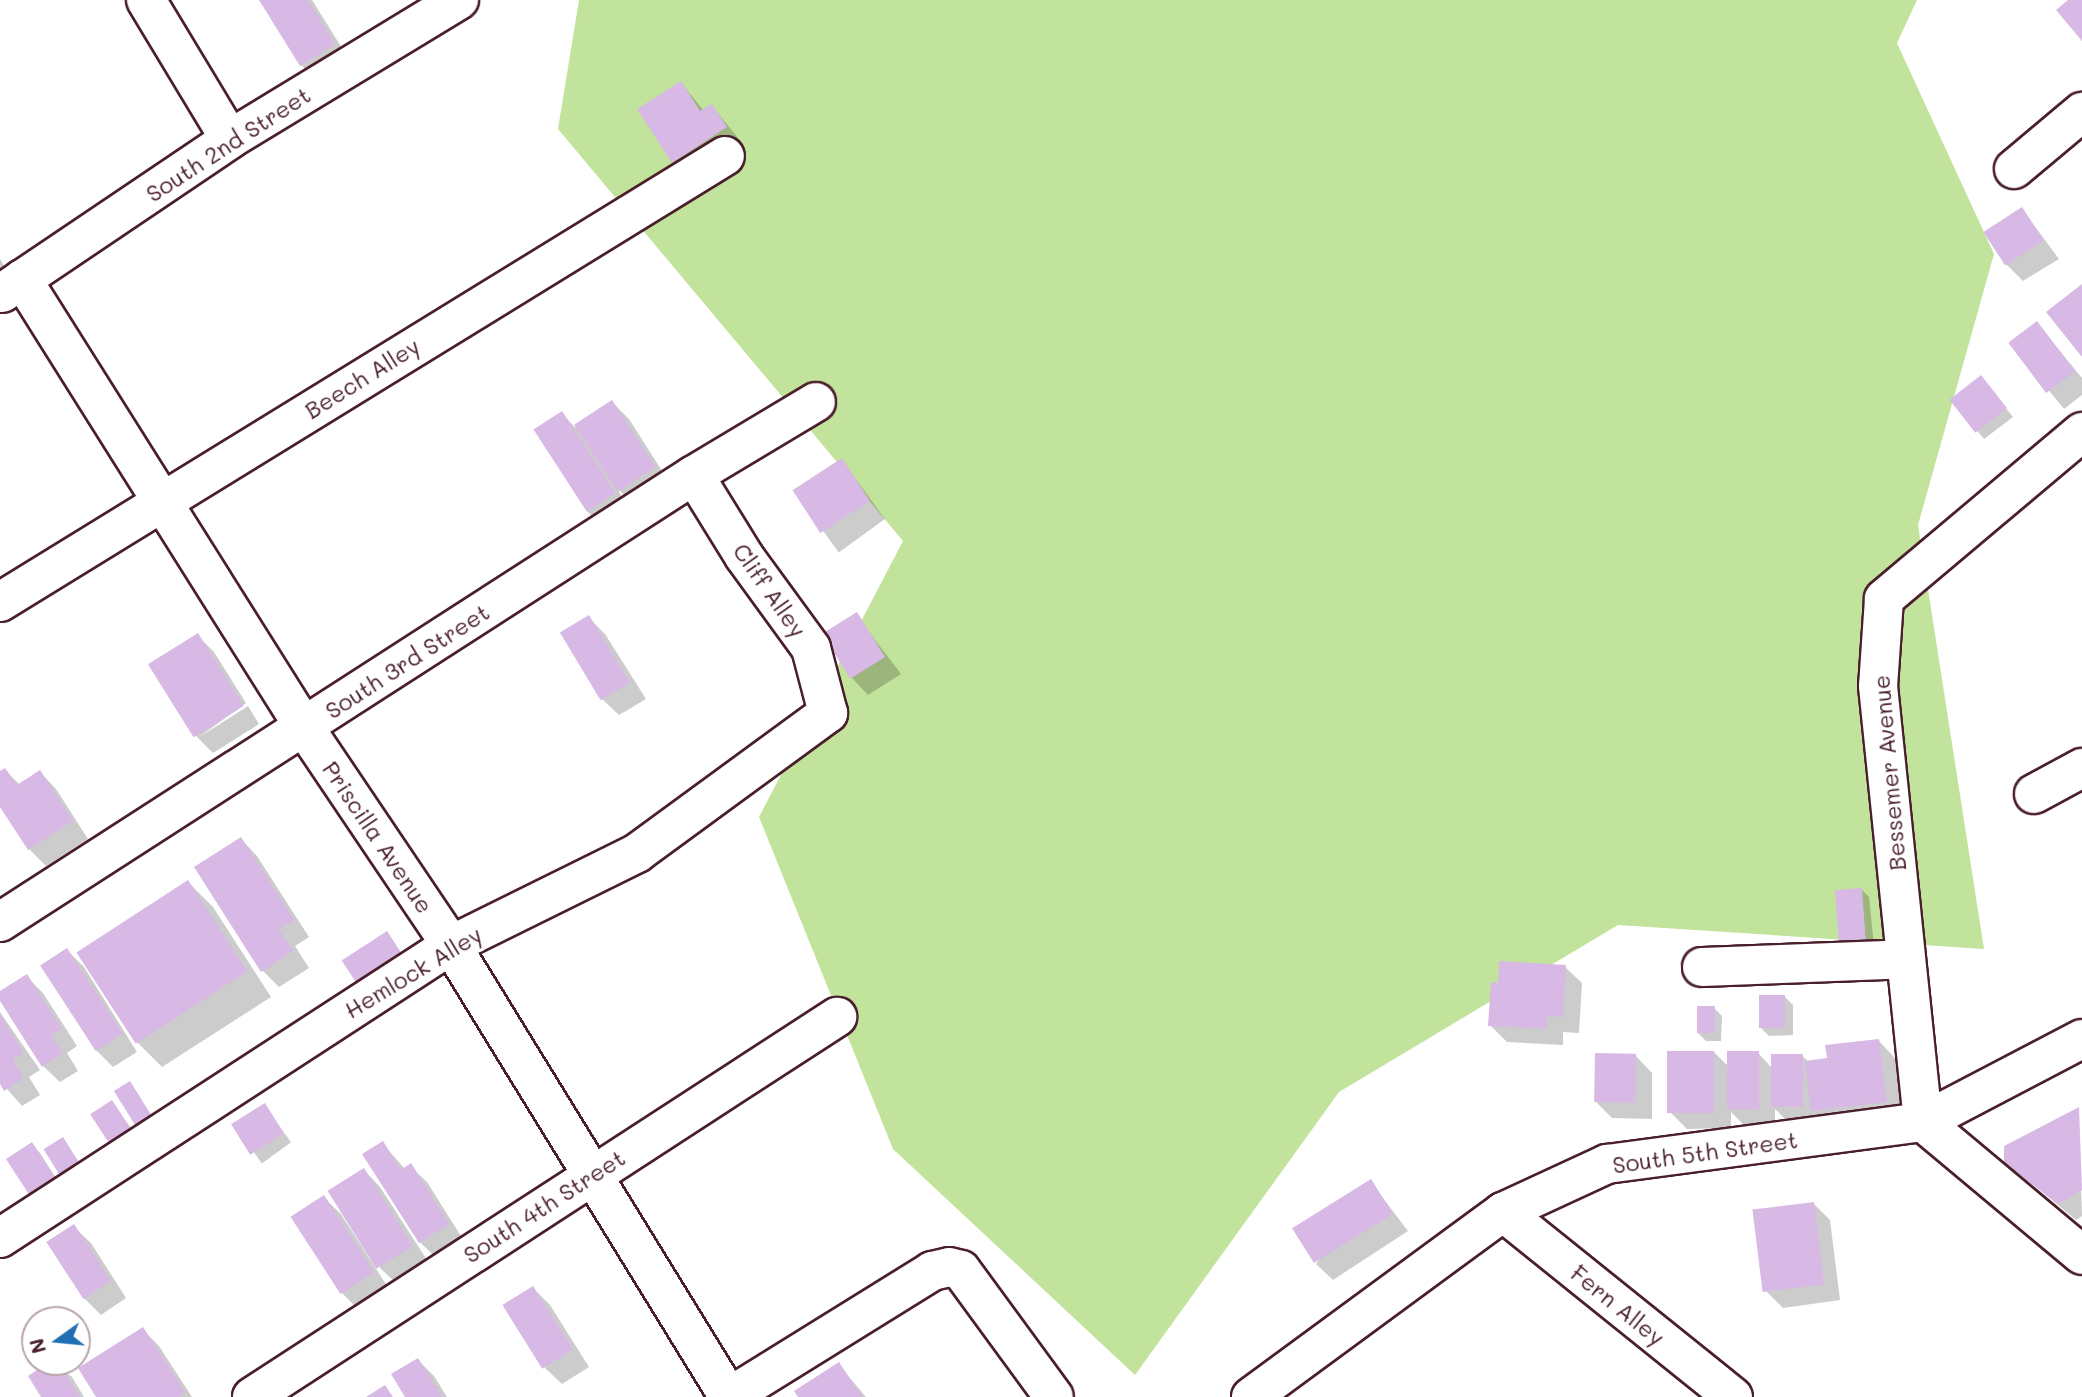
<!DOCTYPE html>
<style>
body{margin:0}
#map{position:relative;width:2082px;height:1397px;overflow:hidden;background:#fff;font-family:Mali,sans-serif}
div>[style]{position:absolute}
.green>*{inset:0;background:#c2e39b}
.shadow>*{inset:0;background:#0003;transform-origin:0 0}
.building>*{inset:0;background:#d8b8e5;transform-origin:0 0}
.roads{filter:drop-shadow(2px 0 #4a1f2b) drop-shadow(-2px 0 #4a1f2b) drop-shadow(0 2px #4a1f2b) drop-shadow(0 -2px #4a1f2b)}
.minor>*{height:38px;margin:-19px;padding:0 19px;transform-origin:19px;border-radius:19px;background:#fff}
span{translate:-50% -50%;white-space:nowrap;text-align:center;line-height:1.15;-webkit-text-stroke:6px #fff;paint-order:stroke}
.street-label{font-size:23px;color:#4a1f2b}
.north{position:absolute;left:21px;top:1306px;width:70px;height:70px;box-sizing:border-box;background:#fff;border:2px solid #b7a5aa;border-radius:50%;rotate:255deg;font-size:19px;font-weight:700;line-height:28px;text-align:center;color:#4a1f2b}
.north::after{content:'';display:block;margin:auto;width:24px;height:32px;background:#1f6fb2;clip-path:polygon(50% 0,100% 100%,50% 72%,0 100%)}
</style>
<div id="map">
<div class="green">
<i style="clip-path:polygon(579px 0,1917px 0,1897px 43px,1994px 254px,1918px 525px,1984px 949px,1618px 925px,1339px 1092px,1135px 1375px,893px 1149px,759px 817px,903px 541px,558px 129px)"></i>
</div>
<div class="shadow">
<i style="clip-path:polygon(261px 0,312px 0,350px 61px,318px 81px,301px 65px)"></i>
<i style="clip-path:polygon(681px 83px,704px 111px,712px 106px,743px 144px,690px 178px,673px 162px)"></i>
<i style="clip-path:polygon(2022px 209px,2059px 259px,2023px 281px,2006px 264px)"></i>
<i style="clip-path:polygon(0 259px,9px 273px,0 279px)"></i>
<i style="clip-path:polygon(2037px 323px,2082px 378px,2082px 395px,2064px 409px,2011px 344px)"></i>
<i style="clip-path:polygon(1989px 386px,2013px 417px,1984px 439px,1952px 400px)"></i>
<i style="clip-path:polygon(612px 402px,629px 419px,671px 485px,636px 507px,617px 488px,630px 511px,604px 527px,587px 511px,561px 413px,575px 427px)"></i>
<i style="left:842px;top:460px;width:73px;height:57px;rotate:54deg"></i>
<i style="clip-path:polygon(856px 615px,901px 674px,868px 695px,852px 678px,825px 635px)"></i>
<i style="clip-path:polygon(589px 618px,605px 634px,646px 699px,619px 715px,602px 699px)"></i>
<i style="clip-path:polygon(197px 635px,214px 652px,246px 703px,198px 738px,248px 706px,259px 724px,213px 753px,196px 736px,151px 665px)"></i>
<i style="clip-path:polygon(5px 770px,20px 785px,40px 772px,56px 789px,88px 839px,46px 866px,29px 849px,0 804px,0 773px)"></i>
<i style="clip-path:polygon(241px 839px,257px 856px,309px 937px,295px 946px,309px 968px,279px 987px,262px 970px)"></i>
<i style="clip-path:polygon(188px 882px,213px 907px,271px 997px,162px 1067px,137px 1042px,78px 952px)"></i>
<i style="clip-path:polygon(1861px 889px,1869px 897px,1874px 946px,1849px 948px,1841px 940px)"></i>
<i style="clip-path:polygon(386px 934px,420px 976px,362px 987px)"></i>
<i style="clip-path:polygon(67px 950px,84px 967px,137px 1052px,113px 1067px,96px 1050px,43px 966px)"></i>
<i style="clip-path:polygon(1565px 967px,1582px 983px,1579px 1033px,1563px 1032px,1563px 1045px,1507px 1042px,1490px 1025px,1500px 984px)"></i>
<i style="clip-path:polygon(26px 976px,43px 993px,77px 1046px,67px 1053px,78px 1071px,60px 1082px,43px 1066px,0 997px)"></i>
<i style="clip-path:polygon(1785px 997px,1793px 1005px,1793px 1035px,1769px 1036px,1761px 1028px)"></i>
<i style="clip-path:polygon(1714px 1008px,1722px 1016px,1721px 1041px,1706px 1041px,1698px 1033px)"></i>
<i style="clip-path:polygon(0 1012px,40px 1070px,29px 1077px,40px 1095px,22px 1106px,0 1081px)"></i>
<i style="clip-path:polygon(1879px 1041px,1895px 1058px,1903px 1118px,1830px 1127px,1819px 1115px,1818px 1123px,1789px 1123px,1775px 1109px,1775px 1125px,1745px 1126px,1731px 1112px,1731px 1128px,1687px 1129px,1670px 1112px,1714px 1052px,1729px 1067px,1758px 1053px,1772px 1068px,1802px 1056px,1809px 1062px,1829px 1060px)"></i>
<i style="clip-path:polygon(1636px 1056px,1652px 1073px,1652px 1119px,1612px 1118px,1595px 1101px)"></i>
<i style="left:112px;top:1102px;width:43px;height:23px;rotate:54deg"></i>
<i style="left:264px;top:1105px;width:46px;height:36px;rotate:54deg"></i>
<i style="clip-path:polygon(2078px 1109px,2082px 1216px,2076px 1220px,2006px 1162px)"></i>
<i style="clip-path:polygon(382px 1143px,405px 1169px,410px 1166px,427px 1182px,464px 1241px,437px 1259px,420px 1242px)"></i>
<i style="clip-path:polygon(32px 1145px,40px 1153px,66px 1194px)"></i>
<i style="clip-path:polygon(364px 1170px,380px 1187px,429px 1263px,397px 1284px,380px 1268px)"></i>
<i style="clip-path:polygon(1370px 1181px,1408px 1231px,1333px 1280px,1316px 1264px)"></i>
<i style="clip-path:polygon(324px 1198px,341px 1214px,389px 1289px,358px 1309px,341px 1292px,293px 1218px)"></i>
<i style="clip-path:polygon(1813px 1203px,1830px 1220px,1840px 1300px,1783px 1308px,1766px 1291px)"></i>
<i style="clip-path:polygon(74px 1227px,91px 1243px,126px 1298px,101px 1315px,84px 1298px,49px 1243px)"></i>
<i style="clip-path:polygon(533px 1288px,550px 1305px,589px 1367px,562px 1384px,545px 1368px)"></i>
<i style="clip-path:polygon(142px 1329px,159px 1346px,192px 1397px,98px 1397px)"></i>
<i style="clip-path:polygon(418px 1360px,434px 1376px,447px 1397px,407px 1397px)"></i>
<i style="clip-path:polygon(52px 1362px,72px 1377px,84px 1397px,43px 1397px)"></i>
<i style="clip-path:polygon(838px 1364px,866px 1397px,800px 1397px)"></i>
</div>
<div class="building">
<i style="clip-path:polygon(259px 0,308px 0,335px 44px,300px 66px)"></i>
<i style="clip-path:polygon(2068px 0,2082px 0,2082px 41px,2056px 10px)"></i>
<i style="clip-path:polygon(681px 81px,700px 111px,712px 104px,727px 127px,672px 163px,637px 109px)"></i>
<i style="left:2022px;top:207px;width:40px;height:46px;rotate:57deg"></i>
<i style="clip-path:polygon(2082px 284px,2082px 357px,2046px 312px)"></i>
<i style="left:2037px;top:321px;width:63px;height:36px;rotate:53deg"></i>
<i style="left:1981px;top:375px;width:42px;height:40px;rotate:52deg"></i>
<i style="left:612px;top:400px;width:80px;height:45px;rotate:57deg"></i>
<i style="left:562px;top:411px;width:98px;height:34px;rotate:57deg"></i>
<i style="left:842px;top:458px;width:51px;height:59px;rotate:57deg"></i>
<i style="left:857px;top:612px;width:53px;height:41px;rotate:58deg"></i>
<i style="left:589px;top:615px;width:79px;height:34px;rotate:59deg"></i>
<i style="left:198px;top:633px;width:86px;height:59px;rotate:58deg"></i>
<i style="clip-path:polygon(5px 768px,17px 785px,40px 770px,73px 821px,28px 850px,0 807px,0 771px)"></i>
<i style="clip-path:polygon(241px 837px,294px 920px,279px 929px,293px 951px,261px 972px,194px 867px)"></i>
<i style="left:188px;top:880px;width:109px;height:133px;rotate:57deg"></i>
<i style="left:1862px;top:888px;width:51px;height:27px;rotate:86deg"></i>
<i style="left:387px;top:931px;width:33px;height:54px;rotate:57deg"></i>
<i style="left:67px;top:948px;width:102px;height:32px;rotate:57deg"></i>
<i style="clip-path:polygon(1499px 961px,1566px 965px,1563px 1017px,1547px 1016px,1547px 1029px,1488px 1026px,1491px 982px,1498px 983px)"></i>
<i style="clip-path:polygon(27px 974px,62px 1029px,51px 1036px,63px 1053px,42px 1067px,0 1001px,0 991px)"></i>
<i style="left:1785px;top:995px;width:33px;height:26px;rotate:90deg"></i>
<i style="left:1697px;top:1006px;width:18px;height:27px"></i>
<i style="clip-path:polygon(0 1015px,24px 1053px,13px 1060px,24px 1078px,4px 1091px,0 1084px)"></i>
<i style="clip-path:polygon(1879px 1039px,1887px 1102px,1811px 1111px,1805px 1061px,1827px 1058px,1825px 1045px)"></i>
<i style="left:1667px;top:1051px;width:47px;height:62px"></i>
<i style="left:1759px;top:1051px;width:58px;height:32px;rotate:90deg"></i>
<i style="left:1595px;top:1053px;width:41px;height:49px;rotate:1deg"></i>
<i style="left:1771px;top:1054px;width:32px;height:53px"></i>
<i style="left:130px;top:1081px;width:45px;height:19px;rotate:58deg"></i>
<i style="left:112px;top:1100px;width:33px;height:26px;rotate:57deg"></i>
<i style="left:265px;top:1103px;width:36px;height:40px;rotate:58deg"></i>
<i style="clip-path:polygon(2079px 1107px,2082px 1190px,2058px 1204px,2004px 1163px,2004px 1146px)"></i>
<i style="left:63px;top:1137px;width:34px;height:23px;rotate:58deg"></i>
<i style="clip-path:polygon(383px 1141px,401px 1170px,411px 1163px,449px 1224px,419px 1243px,362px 1154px)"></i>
<i style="left:32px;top:1142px;width:51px;height:31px;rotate:57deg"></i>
<i style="left:364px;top:1168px;width:92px;height:43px;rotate:58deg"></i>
<i style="left:1371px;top:1179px;width:41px;height:93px;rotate:58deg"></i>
<i style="left:324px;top:1195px;width:92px;height:40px;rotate:57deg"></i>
<i style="left:1814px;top:1202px;width:83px;height:62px;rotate:83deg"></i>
<i style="left:74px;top:1224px;width:68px;height:33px;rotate:57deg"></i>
<i style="left:533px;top:1286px;width:75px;height:36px;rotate:58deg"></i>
<i style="clip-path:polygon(143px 1327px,185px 1392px,178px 1397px,96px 1397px,78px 1368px)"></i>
<i style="clip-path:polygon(418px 1358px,442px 1397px,405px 1397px,391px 1374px)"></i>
<i style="clip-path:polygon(49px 1362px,58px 1362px,80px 1397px,41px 1397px,28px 1376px)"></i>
<i style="clip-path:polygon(839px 1362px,862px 1397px,798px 1397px,794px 1391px)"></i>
<i style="clip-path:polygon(385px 1385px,393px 1397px,366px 1397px)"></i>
</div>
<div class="roads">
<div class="minor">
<i style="left:146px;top:0;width:162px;rotate:58.9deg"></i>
<i style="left:2014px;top:169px;width:89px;rotate:-40deg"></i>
<i style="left:22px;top:279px;width:529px;rotate:57.81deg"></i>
<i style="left:304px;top:727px;width:263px;rotate:56deg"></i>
<i style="left:451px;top:945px;width:531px;rotate:58.41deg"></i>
<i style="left:2px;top:293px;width:275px;rotate:-34deg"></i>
<i style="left:230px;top:139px;width:268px;rotate:-31.3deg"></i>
<i style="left:2082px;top:432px;width:259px;rotate:139.9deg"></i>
<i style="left:1884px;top:599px;width:87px;rotate:93.9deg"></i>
<i style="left:1878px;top:686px;width:438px;rotate:84.1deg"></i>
<i style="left:1923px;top:1122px;width:207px;rotate:39.9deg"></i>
<i style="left:0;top:602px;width:851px;rotate:-31.6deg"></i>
<i style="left:2034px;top:794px;width:55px;rotate:-28.4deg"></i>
<i style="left:0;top:922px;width:825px;rotate:-32.79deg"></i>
<i style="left:694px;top:475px;width:142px;rotate:-30.9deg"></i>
<i style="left:1702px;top:967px;width:204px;rotate:-2.2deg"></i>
<i style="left:1503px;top:1212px;width:295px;rotate:38.8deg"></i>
<i style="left:0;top:1238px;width:538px;rotate:-33.01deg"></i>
<i style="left:451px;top:945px;width:208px;rotate:-26.3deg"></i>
<i style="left:637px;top:853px;width:237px;rotate:-36.2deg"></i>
<i style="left:828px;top:713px;width:67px;rotate:-104.7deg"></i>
<i style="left:811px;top:648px;width:114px;rotate:-126.1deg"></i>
<i style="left:744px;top:556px;width:95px;rotate:-121.7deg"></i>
<i style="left:252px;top:1397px;width:698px;rotate:-33.01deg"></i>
<i style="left:729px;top:1397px;width:239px;rotate:-31.8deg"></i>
<i style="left:932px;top:1271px;width:17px;rotate:-13deg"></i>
<i style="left:949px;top:1267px;width:12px;rotate:14deg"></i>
<i style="left:961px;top:1270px;width:157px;rotate:53.8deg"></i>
<i style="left:1251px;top:1397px;width:313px;rotate:-36.3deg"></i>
<i style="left:1503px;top:1212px;width:115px;rotate:-24.8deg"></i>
<i style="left:1607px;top:1164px;width:319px;rotate:-7.6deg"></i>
<i style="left:1923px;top:1122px;width:179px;rotate:-27.6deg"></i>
</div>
</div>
<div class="street-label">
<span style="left:228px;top:144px;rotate:-33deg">South 2nd Street</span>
<span style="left:362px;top:378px;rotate:-32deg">Beech Alley</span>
<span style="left:770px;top:590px;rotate:55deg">Cliff Alley</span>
<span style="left:407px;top:661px;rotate:-33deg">South 3rd Street</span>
<span style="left:1889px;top:773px;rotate:-95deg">Bessemer Avenue</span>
<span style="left:378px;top:837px;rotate:56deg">Priscilla Avenue</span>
<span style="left:413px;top:972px;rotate:-31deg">Hemlock Alley</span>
<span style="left:1705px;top:1152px;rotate:-8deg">South 5th Street</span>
<span style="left:544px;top:1206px;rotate:-33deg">South 4th Street</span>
<span style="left:1618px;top:1305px;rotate:39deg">Fern Alley</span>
</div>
<div class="north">N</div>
</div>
